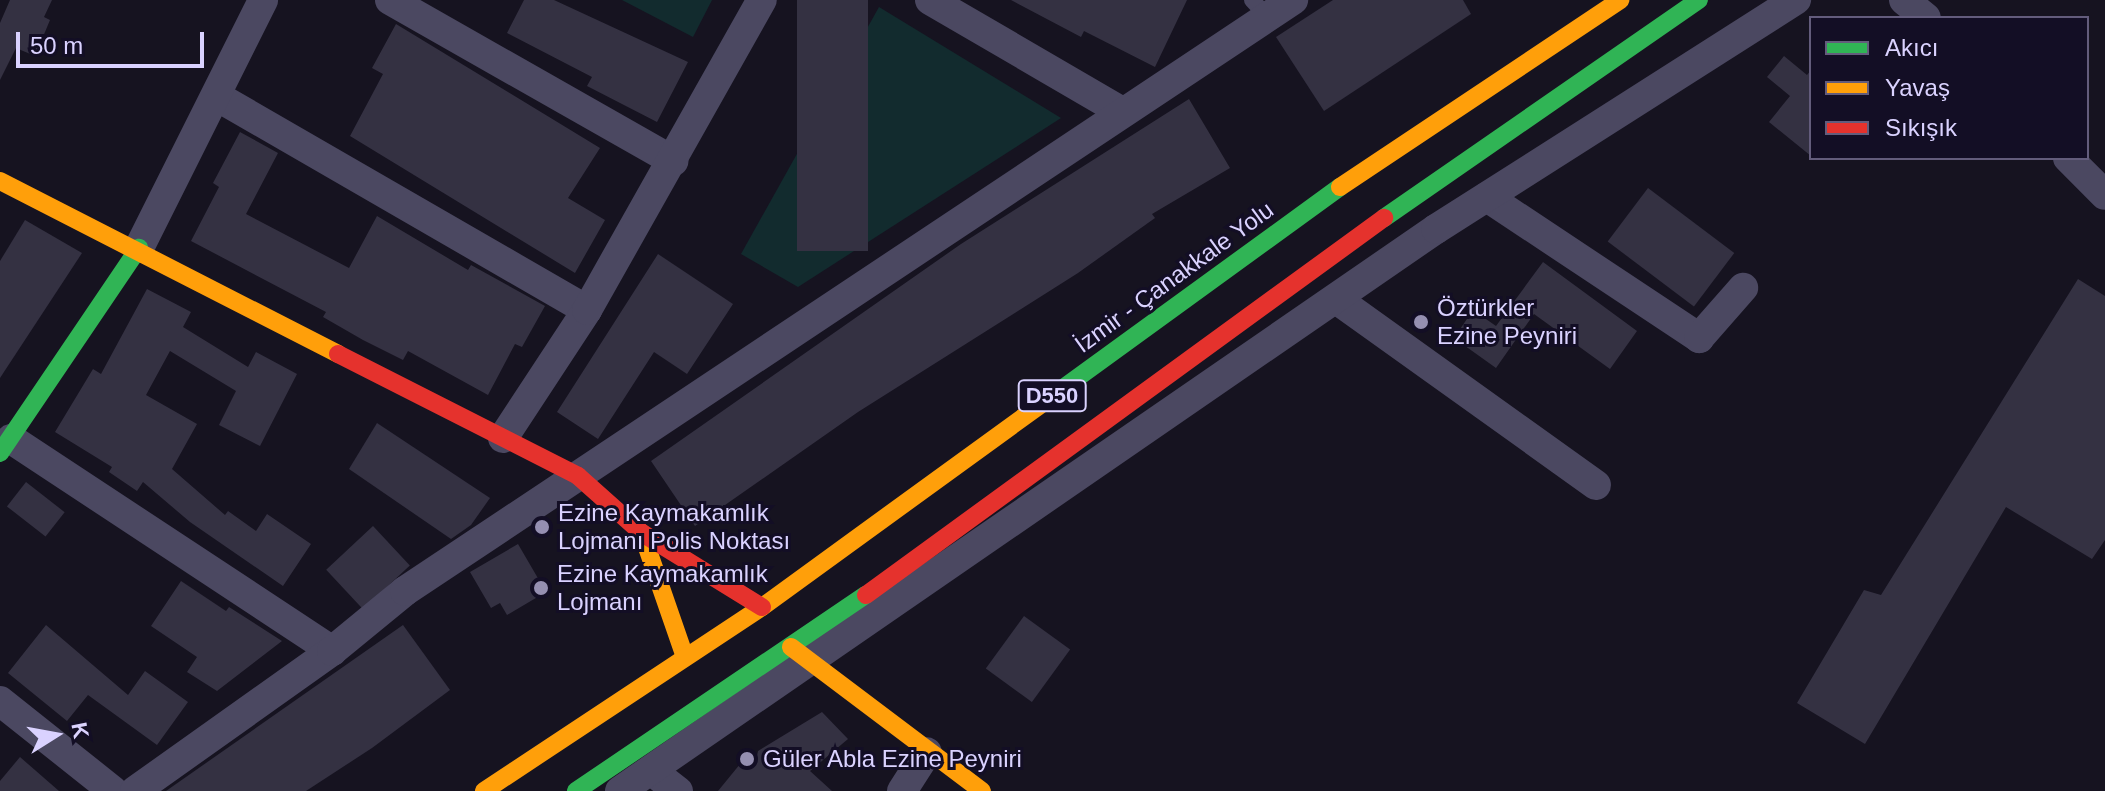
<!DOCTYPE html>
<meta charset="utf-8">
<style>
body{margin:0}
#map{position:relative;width:2105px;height:791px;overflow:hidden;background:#161320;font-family:Helvetica,sans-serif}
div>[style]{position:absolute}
.green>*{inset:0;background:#122b2e}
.building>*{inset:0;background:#343142;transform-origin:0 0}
.lane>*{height:16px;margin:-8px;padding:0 8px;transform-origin:8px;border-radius:8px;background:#4b4861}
.street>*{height:30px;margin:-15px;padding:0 15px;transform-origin:15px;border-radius:15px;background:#4b4861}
.fast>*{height:18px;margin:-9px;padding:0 9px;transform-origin:9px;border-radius:9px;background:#30b455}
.slow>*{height:18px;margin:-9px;padding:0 9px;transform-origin:9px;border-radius:9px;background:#ff9f0a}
.jam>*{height:18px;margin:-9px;padding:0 9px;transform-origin:9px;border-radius:9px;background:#e5322d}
.dots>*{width:22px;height:22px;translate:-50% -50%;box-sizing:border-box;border:4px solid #130e25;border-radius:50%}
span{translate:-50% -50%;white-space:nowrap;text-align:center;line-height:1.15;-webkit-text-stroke:6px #130e25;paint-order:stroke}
.shield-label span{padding:2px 6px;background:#130e25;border:2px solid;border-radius:6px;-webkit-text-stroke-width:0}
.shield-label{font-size:22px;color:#dad2ff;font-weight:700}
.street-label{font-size:24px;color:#dad2ff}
.poi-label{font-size:24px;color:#dad2ff}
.left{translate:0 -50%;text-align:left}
.legend{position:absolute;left:1809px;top:16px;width:280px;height:144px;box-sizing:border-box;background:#130e25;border:2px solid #635c7c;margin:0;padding:10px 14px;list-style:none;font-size:24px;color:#dad2ff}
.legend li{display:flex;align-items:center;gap:16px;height:40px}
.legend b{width:40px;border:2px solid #635c7c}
.north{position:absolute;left:16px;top:695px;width:80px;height:80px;-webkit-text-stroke:6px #130e25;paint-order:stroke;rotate:79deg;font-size:22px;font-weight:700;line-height:32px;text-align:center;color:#dad2ff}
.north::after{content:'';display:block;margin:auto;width:28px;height:36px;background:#dad2ff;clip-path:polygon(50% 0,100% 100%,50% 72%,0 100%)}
.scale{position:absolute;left:16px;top:32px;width:188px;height:36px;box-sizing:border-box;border:4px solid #dad2ff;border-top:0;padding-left:10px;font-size:24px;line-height:28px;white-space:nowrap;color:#dad2ff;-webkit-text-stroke:6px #130e25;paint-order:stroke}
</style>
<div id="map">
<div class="green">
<i style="clip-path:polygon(622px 0,712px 0,693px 37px)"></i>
<i style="clip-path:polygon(879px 7px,1061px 118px,798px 287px,741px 254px)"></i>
</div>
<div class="building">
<i style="clip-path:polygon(10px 0,52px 0,44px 17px,50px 20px,35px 56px,16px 48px,0 80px,0 23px)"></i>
<i style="clip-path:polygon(524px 0,554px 0,688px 62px,657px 122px,587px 86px,592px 77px,507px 33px)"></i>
<i style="left:797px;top:0;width:71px;height:251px"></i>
<i style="clip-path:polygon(1011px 0,1187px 0,1155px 67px,1084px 31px,1081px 37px)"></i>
<i style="clip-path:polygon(1333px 0,1463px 0,1471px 14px,1324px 111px,1276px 37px)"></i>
<i style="clip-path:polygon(396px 24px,600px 148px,568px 198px,605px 220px,575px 273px,350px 136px,383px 74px,372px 68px)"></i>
<i style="clip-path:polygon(1784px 56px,1807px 75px,1811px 70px,1811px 156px,1769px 122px,1790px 96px,1767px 77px)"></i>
<i style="clip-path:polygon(1189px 99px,1230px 168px,1152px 214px,1155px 218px,1078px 273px,858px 412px,695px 526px,651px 461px,961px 244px)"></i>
<i style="clip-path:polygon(240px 132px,278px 153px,246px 214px,349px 268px,377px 216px,468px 270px,471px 265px,545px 306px,522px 347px,515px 344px,488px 395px,408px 351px,403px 360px,363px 340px,323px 317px,326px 312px,191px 241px,219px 187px,213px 183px)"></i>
<i style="left:1648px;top:188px;width:108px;height:67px;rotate:37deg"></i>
<i style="clip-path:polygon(25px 220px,82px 253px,0 378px,0 261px)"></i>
<i style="clip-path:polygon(658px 254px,733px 304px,687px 374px,654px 352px,598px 439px,557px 412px)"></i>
<i style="clip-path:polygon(1543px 262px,1637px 331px,1610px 369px,1534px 314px,1496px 368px,1454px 338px,1473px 310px,1496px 326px)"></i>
<i style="clip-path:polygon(2078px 279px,2105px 296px,2105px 540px,2092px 559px,2006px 507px,1865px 744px,1797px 703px,1864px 590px,1881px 595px)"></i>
<i style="clip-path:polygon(147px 289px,191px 312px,183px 327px,248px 367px,256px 352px,297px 374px,260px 446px,219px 425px,236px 391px,170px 351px,146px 395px,197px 424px,172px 469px,225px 515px,228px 511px,256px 531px,267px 514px,311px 544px,283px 586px,190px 522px,143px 482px,137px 491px,109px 472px,112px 467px,55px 432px,93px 369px,101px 374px)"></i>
<i style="clip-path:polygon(377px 423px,490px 498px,471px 525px,451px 539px,349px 469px)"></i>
<i style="left:26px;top:482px;width:49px;height:31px;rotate:38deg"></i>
<i style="left:373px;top:526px;width:54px;height:64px;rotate:47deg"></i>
<i style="clip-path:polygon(518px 544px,546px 592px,507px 615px,500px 603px,491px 608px,470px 572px)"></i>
<i style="clip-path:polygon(181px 581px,226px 611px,229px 607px,282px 641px,217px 691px,187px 672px,197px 657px,151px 626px)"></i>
<i style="left:1024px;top:616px;width:57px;height:65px;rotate:36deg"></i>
<i style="clip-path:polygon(46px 625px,128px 695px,145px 671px,188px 702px,157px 745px,88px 695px,67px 721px,8px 673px)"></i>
<i style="clip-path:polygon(403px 625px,450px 690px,372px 748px,306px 791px,166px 791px)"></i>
<i style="clip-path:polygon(822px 712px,848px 739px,810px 771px,832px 791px,718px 791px,745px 758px,755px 766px,758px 751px)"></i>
<i style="clip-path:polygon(20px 757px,59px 791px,0 791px,0 781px)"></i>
</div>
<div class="lane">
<i style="left:1252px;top:0;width:22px;rotate:47deg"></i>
</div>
<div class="street">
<i style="left:390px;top:0;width:326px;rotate:29.6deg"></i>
<i style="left:930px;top:0;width:221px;rotate:30.2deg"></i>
<i style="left:1904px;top:0;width:28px;rotate:39deg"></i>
<i style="left:218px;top:97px;width:426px;rotate:30deg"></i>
<i style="left:2068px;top:158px;width:52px;rotate:45deg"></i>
<i style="left:1487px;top:197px;width:255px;rotate:33.6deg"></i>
<i style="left:1699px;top:338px;width:67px;rotate:-48.7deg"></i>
<i style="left:139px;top:248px;width:277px;rotate:-63.4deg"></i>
<i style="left:1339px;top:301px;width:316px;rotate:35.6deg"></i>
<i style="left:503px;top:438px;width:153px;rotate:-56.7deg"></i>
<i style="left:587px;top:310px;width:356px;rotate:-60.6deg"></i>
<i style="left:11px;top:439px;width:385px;rotate:33.4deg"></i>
<i style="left:0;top:701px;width:144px;rotate:38.5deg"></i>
<i style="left:652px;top:771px;width:33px;rotate:38deg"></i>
<i style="left:135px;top:791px;width:242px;rotate:-35.4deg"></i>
<i style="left:332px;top:651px;width:94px;rotate:-39.4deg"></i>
<i style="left:405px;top:591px;width:1067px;rotate:-33.65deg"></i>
<i style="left:620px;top:791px;width:991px;rotate:-34.56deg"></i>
<i style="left:1436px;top:229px;width:427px;rotate:-32.5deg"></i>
<i style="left:902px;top:791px;width:46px;rotate:-57.3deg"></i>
</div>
<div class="fast">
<i style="left:1384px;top:218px;width:383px;rotate:-34.7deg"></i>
<i style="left:1044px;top:402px;width:366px;rotate:-36deg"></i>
<i style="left:0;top:453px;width:248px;rotate:-55.9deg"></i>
<i style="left:576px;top:791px;width:350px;rotate:-34.1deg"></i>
</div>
<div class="slow">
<i style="left:0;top:181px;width:380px;rotate:27.1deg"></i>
<i style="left:1340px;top:187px;width:337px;rotate:-33.7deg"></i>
<i style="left:642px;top:533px;width:131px;rotate:70.9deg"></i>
<i style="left:791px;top:647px;width:239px;rotate:37deg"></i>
<i style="left:484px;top:791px;width:333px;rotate:-33.5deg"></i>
<i style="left:762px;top:607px;width:349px;rotate:-36deg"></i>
</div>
<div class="jam">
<i style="left:338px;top:354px;width:269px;rotate:26.9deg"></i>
<i style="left:578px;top:476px;width:86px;rotate:41.7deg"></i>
<i style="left:642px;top:533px;width:141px;rotate:31.7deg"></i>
<i style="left:866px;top:595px;width:641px;rotate:-36.05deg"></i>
</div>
<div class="dots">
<i style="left:1421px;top:322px;background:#958fb1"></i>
<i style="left:542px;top:527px;background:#958fb1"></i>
<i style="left:541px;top:588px;background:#958fb1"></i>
<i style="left:747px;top:759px;background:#958fb1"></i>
</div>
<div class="shield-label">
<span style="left:1052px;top:396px">D550</span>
</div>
<div class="street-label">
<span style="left:1174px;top:277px;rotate:-36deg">İzmir - Çanakkale Yolu</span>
</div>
<div class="poi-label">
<span class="left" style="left:1437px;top:322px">Öztürkler<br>Ezine Peyniri</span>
<span class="left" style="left:558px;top:527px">Ezine Kaymakamlık<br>Lojmanı Polis Noktası</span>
<span class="left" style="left:557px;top:588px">Ezine Kaymakamlık<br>Lojmanı</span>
<span class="left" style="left:763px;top:759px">Güler Abla Ezine Peyniri</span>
</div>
<ul class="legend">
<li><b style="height:10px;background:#30b455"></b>Akıcı</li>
<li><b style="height:10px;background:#ff9f0a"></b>Yavaş</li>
<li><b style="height:10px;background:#e5322d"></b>Sıkışık</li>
</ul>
<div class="north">K</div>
<div class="scale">50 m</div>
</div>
